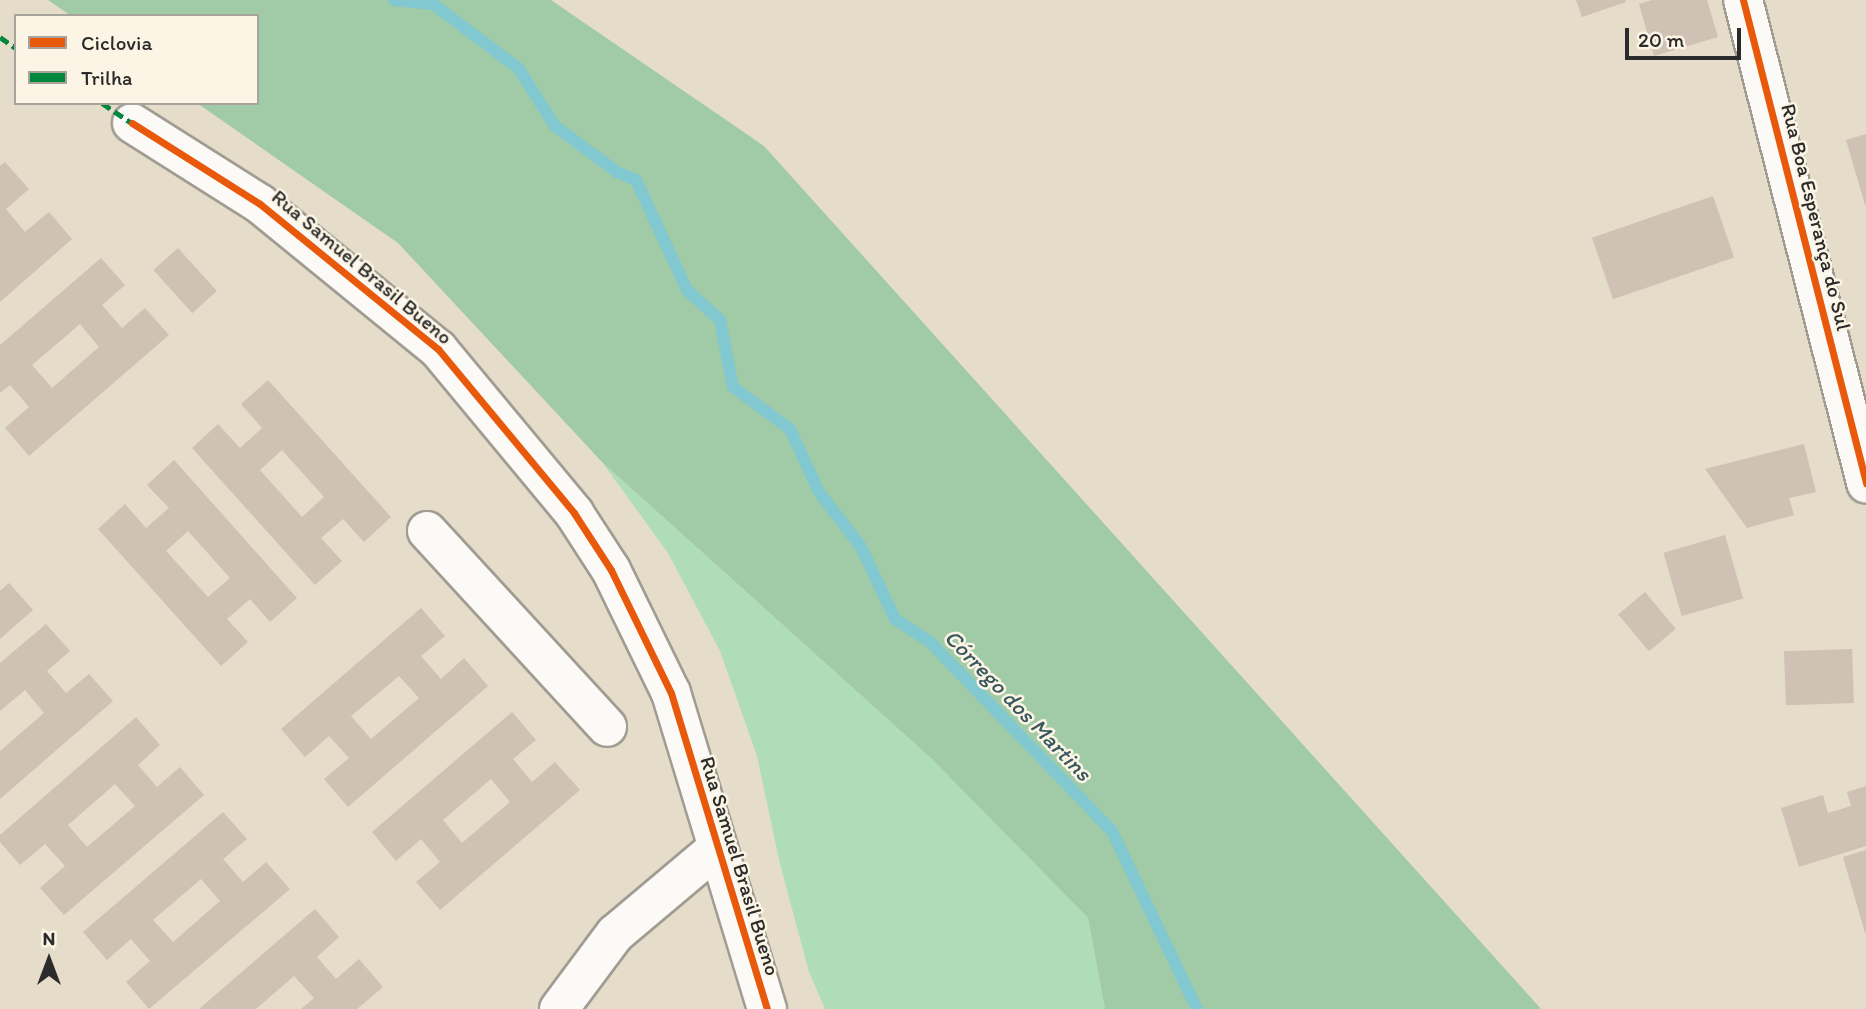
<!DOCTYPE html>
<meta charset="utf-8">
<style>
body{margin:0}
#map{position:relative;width:1866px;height:1009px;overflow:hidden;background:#e5dcca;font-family:Itim,sans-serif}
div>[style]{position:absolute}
.green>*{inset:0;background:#afddb5}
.forest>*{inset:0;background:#a1caa6}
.stream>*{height:12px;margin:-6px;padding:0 6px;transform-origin:6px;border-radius:6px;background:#82c8d1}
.building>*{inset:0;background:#cfc1b4;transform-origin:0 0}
.roads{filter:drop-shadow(2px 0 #a19c92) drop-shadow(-2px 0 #a19c92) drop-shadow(0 2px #a19c92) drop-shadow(0 -2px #a19c92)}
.minor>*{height:38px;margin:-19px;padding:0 19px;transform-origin:19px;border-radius:19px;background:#fbfaf7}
.quiet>*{height:5px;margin-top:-2.5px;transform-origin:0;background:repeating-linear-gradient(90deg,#00873e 0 10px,transparent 0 15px)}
.cycleway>*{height:7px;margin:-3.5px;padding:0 3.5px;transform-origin:3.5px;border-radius:3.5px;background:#e8590c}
span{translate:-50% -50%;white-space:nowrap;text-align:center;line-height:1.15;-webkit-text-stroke:5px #fcf5e5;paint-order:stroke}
.street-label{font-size:21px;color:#2b2b2b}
.water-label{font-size:23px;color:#38585e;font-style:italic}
.legend{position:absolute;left:14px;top:14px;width:245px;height:91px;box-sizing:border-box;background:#fcf5e5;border:2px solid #a8a49b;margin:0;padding:9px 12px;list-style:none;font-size:21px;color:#2b2b2b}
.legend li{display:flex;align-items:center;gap:14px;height:35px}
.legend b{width:35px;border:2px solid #a8a49b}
.north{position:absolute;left:14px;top:925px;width:70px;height:70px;-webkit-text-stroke:5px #fcf5e5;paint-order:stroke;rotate:0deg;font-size:19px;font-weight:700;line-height:28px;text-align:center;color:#2b2b2b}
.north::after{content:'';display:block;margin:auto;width:24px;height:32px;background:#2b2b2b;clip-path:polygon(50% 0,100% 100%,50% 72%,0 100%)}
.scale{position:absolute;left:1625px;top:28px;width:116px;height:32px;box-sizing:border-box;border:4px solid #2b2b2b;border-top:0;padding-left:9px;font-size:21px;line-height:24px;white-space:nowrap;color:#2b2b2b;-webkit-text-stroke:5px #fcf5e5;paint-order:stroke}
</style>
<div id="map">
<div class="green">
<i style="clip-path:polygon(602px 462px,932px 759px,1088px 918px,1105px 1009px,825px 1009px,809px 972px,780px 864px,757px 756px,720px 651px,668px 553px)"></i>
</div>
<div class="forest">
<i style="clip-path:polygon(48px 0,551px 0,764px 146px,1541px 1009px,1105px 1009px,1088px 918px,932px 759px,602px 462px,398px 243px,197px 103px,257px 103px,257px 16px,71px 16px)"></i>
</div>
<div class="stream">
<i style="left:394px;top:0;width:39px;rotate:6deg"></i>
<i style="left:433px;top:4px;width:106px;rotate:37deg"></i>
<i style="left:518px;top:68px;width:69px;rotate:57.5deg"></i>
<i style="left:555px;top:126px;width:77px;rotate:36.6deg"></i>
<i style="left:617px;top:172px;width:21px;rotate:23deg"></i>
<i style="left:636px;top:180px;width:121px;rotate:65.1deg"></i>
<i style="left:687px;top:290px;width:45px;rotate:42.3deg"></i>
<i style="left:720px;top:320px;width:68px;rotate:79deg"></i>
<i style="left:733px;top:387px;width:71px;rotate:36.4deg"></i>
<i style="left:790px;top:429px;width:69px;rotate:65.3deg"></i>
<i style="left:819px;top:492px;width:69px;rotate:52.6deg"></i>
<i style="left:861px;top:547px;width:80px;rotate:64.7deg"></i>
<i style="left:895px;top:619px;width:42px;rotate:33.3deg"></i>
<i style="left:930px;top:642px;width:262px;rotate:46.1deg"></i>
<i style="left:1112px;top:831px;width:197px;rotate:64.5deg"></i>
</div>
<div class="building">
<i style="clip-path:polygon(1576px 0,1625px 0,1626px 2px,1582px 17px)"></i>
<i style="clip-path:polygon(1652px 0,1707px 0,1718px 37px,1654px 56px,1639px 4px)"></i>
<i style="clip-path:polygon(1866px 134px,1866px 205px,1865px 205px,1846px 140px)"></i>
<i style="clip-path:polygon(5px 162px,29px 189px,6px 209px,25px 232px,49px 212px,72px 239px,0 302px,0 166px)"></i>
<i style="left:1713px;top:196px;width:65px;height:128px;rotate:71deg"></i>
<i style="left:178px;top:248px;width:58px;height:33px;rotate:48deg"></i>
<i style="clip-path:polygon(evenodd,101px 258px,125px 285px,102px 305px,122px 328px,145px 308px,169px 335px,29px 456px,5px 428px,29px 407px,10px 385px,0 393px,0 345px,101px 258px,80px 324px,99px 347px,52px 388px,32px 365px,80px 324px)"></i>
<i style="clip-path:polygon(evenodd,268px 380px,391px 517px,364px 542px,343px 519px,321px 538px,342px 561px,315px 585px,192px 448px,218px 424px,240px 448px,262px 428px,241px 404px,268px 380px,282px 450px,324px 497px,302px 517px,260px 470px,282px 450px)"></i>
<i style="clip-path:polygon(1804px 444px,1816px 492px,1789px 498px,1794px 515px,1747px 528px,1705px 469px)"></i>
<i style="clip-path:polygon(evenodd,174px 460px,297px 598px,270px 622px,250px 599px,227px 619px,248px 642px,221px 666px,98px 529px,125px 504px,146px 528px,169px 508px,147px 485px,174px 460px,188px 531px,230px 578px,208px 597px,166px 551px,188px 531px)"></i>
<i style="left:1725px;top:535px;width:66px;height:64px;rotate:74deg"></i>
<i style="clip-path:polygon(9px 583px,33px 610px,0 639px,0 591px)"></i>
<i style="left:1645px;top:592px;width:48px;height:35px;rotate:50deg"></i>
<i style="clip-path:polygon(evenodd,421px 608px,445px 636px,421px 656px,441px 679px,464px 658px,488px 686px,348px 807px,324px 779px,349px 758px,329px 736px,305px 757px,281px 729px,421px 608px,399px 676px,419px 698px,371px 739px,351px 716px,399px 676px)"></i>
<i style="clip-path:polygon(46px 624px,70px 651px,47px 671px,66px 693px,89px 674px,113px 701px,0 799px,0 751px,44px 713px,25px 690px,0 711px,0 663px)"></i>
<i style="left:1852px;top:649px;width:54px;height:68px;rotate:88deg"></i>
<i style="clip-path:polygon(evenodd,512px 712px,536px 740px,513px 759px,532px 782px,555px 762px,580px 790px,440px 910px,416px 882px,440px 862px,421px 839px,396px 861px,372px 832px,512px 712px,491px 779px,510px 802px,462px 843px,443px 820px,491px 779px)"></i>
<i style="clip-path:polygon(evenodd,136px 717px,160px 745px,138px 765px,157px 787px,180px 767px,204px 795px,64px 915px,40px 888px,65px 866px,45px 844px,20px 865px,0 842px,0 835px,136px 717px,115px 784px,135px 806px,87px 847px,68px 825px,115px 784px)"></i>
<i style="clip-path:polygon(1866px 786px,1866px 846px,1799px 867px,1781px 808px,1823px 795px,1828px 813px,1851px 806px,1847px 792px)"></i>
<i style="clip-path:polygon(evenodd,223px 812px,247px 839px,223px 859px,243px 882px,266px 862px,290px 889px,149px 1009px,126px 982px,150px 961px,131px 939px,107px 960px,83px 932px,223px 812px,201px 879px,220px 901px,173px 942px,153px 920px,201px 879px)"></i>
<i style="clip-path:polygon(1866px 850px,1866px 933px,1865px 933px,1843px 857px)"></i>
<i style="clip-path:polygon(315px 909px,339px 937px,317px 957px,336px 979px,359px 959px,383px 987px,357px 1009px,301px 1009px,314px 998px,294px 976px,256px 1009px,199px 1009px)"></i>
</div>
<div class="roads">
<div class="minor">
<i style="left:1743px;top:0;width:499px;rotate:75.7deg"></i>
<i style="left:132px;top:123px;width:151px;rotate:32.3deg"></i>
<i style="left:260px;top:204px;width:230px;rotate:39.2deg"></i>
<i style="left:438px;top:349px;width:213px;rotate:50.3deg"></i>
<i style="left:574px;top:513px;width:68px;rotate:57deg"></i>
<i style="left:611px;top:570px;width:137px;rotate:64deg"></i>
<i style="left:671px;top:693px;width:330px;rotate:73.1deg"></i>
<i style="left:427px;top:531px;width:266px;rotate:47.4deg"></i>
<i style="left:559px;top:1009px;width:94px;rotate:-53.3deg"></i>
<i style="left:615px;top:934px;width:132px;rotate:-40.1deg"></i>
</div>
</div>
<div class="quiet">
<i style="left:0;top:37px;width:19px;rotate:35deg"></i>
<i style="left:102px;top:103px;width:36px;rotate:34deg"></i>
</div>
<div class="cycleway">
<i style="left:1743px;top:0;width:499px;rotate:75.7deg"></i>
<i style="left:132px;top:123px;width:151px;rotate:32.3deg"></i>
<i style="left:260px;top:204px;width:230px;rotate:39.2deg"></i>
<i style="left:438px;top:349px;width:213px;rotate:50.3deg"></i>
<i style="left:574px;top:513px;width:68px;rotate:57deg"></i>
<i style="left:611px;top:570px;width:137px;rotate:64deg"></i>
<i style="left:671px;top:693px;width:330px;rotate:73.1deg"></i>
</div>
<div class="street-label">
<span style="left:1816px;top:217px;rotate:76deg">Rua Boa Esperança do Sul</span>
<span style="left:362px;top:267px;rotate:40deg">Rua Samuel Brasil Bueno</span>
<span style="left:740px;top:866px;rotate:73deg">Rua Samuel Brasil Bueno</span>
</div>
<div class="water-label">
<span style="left:1018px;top:705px;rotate:46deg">Córrego dos Martins</span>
</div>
<ul class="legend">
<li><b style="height:9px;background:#e8590c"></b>Ciclovia</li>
<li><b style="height:9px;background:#00873e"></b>Trilha</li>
</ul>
<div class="north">N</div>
<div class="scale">20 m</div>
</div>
